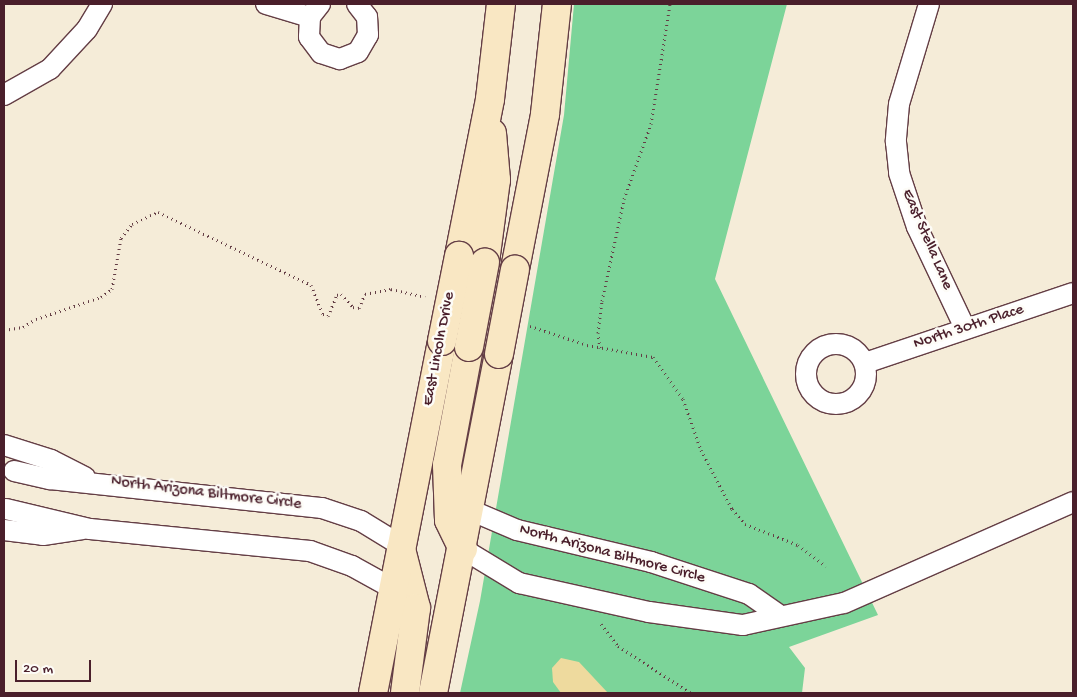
<!DOCTYPE html>
<style>
body{margin:0}
#map{position:relative;width:1077px;height:697px;overflow:hidden;background:#f5ecd8;font-family:"Gochi Hand",sans-serif}
div>[style]{position:absolute}
.green>*{inset:0;background:#7cd499}
.sand>*{inset:0;background:#eeda9e}
.path>*{height:3px;margin-top:-1.5px;transform-origin:0;background:repeating-linear-gradient(90deg,#643e45 0 1px,transparent 0 5px)}
.roads{filter:drop-shadow(1px 0 #643e45) drop-shadow(-1px 0 #643e45) drop-shadow(0 1px #643e45) drop-shadow(0 -1px #643e45)}
.street>*{height:20px;margin:-10px;padding:0 10px;transform-origin:10px;border-radius:10px;background:#fff}
.street>.ring{margin:-10px;padding:0;box-sizing:content-box;background:none;border:20px solid #fff;border-radius:50%}
.secondary>*{height:28px;margin:-14px;padding:0 14px;transform-origin:14px;border-radius:14px;background:#f9e7c3}
.bridges{filter:drop-shadow(1px 0 #643e45) drop-shadow(-1px 0 #643e45) drop-shadow(0 1px #643e45) drop-shadow(0 -1px #643e45)}
.secondary-bridge>*{height:28px;margin:-14px;padding:0 14px;transform-origin:14px;border-radius:14px;background:#f9e7c3}
span{translate:-50% -50%;white-space:nowrap;text-align:center;line-height:1.15;-webkit-text-stroke:5px #fdfcf7;paint-order:stroke}
.street-label{font-size:16px;color:#4a1f2b}
.frame{position:absolute;inset:0;border:5px solid #4a1f2b;pointer-events:none}
.scale{position:absolute;left:15px;top:660px;width:76px;height:22px;box-sizing:border-box;border:2px solid #4a1f2b;border-top:0;padding-left:6px;font-size:15px;line-height:18px;white-space:nowrap;color:#4a1f2b;-webkit-text-stroke:4px #fdfcf7;paint-order:stroke}
</style>
<div id="map">
<div class="green">
<i style="clip-path:polygon(574px 4px,787px 4px,715px 279px,878px 615px,789px 647px,805px 668px,802px 693px,460px 693px,480px 601px,564px 115px)"></i>
</div>
<div class="sand">
<i style="clip-path:polygon(561px 658px,579px 662px,608px 693px,561px 693px,553px 682px,552px 668px)"></i>
</div>
<div class="path">
<i style="left:530px;top:326px;width:60px;rotate:18.4deg"></i>
<i style="left:587px;top:345px;width:67px;rotate:10.3deg"></i>
<i style="left:653px;top:357px;width:52px;rotate:54.5deg"></i>
<i style="left:683px;top:399px;width:54px;rotate:70.6deg"></i>
<i style="left:701px;top:450px;width:67px;rotate:62.3deg"></i>
<i style="left:732px;top:509px;width:20px;rotate:49deg"></i>
<i style="left:745px;top:524px;width:57px;rotate:21.6deg"></i>
<i style="left:798px;top:545px;width:35px;rotate:37deg"></i>
<i style="left:4px;top:330px;width:19px;rotate:-9deg"></i>
<i style="left:23px;top:327px;width:15px;rotate:-32deg"></i>
<i style="left:36px;top:319px;width:69px;rotate:-18.7deg"></i>
<i style="left:101px;top:297px;width:14px;rotate:-36deg"></i>
<i style="left:112px;top:289px;width:52px;rotate:-80deg"></i>
<i style="left:121px;top:238px;width:18px;rotate:-52deg"></i>
<i style="left:132px;top:224px;width:29px;rotate:-25deg"></i>
<i style="left:158px;top:212px;width:170px;rotate:25.5deg"></i>
<i style="left:311px;top:285px;width:31px;rotate:68deg"></i>
<i style="left:323px;top:314px;width:5px;rotate:22deg"></i>
<i style="left:328px;top:316px;width:23px;rotate:-67deg"></i>
<i style="left:337px;top:295px;width:4px;rotate:-14deg"></i>
<i style="left:341px;top:294px;width:18px;rotate:47deg"></i>
<i style="left:353px;top:307px;width:6px;rotate:9deg"></i>
<i style="left:359px;top:308px;width:15px;rotate:-67deg"></i>
<i style="left:365px;top:294px;width:26px;rotate:-11deg"></i>
<i style="left:391px;top:289px;width:35px;rotate:13deg"></i>
<i style="left:600px;top:348px;width:15px;rotate:-98deg"></i>
<i style="left:598px;top:333px;width:32px;rotate:-83deg"></i>
<i style="left:602px;top:301px;width:104px;rotate:-77.8deg"></i>
<i style="left:624px;top:199px;width:80px;rotate:-70.2deg"></i>
<i style="left:651px;top:124px;width:121px;rotate:-81deg"></i>
<i style="left:601px;top:624px;width:28px;rotate:52deg"></i>
<i style="left:618px;top:646px;width:87px;rotate:32.8deg"></i>
</div>
<div class="roads">
<div class="street">
<i style="left:266px;top:4px;width:46px;rotate:16.5deg"></i>
<i style="left:320px;top:4px;width:16px;rotate:128deg"></i>
<i style="left:310px;top:17px;width:20px;rotate:93deg"></i>
<i style="left:309px;top:37px;width:20px;rotate:53deg"></i>
<i style="left:321px;top:53px;width:20px;rotate:18deg"></i>
<i style="left:340px;top:59px;width:19px;rotate:-21deg"></i>
<i style="left:358px;top:52px;width:20px;rotate:-60deg"></i>
<i style="left:368px;top:35px;width:18px;rotate:-93deg"></i>
<i style="left:367px;top:17px;width:16px;rotate:-128deg"></i>
<i style="left:929px;top:4px;width:104px;rotate:106.7deg"></i>
<i style="left:899px;top:104px;width:38px;rotate:95deg"></i>
<i style="left:896px;top:142px;width:31px;rotate:84deg"></i>
<i style="left:899px;top:173px;width:57px;rotate:71.6deg"></i>
<i style="left:917px;top:227px;width:112px;rotate:64.6deg"></i>
<i style="left:4px;top:95px;width:53px;rotate:-29.5deg"></i>
<i style="left:50px;top:69px;width:54px;rotate:-47.2deg"></i>
<i style="left:87px;top:29px;width:29px;rotate:-59deg"></i>
<i class="ring" style="left:806px;top:344px;width:40px;height:40px"></i>
<i style="left:865px;top:363px;width:219px;rotate:-18.6deg"></i>
<i style="left:4px;top:445px;width:49px;rotate:17.7deg"></i>
<i style="left:51px;top:460px;width:38px;rotate:27deg"></i>
<i style="left:14px;top:471px;width:37px;rotate:13deg"></i>
<i style="left:50px;top:479px;width:274px;rotate:6.1deg"></i>
<i style="left:322px;top:508px;width:41px;rotate:18.4deg"></i>
<i style="left:361px;top:521px;width:46px;rotate:31.6deg"></i>
<i style="left:6px;top:509px;width:86px;rotate:13.4deg"></i>
<i style="left:90px;top:529px;width:221px;rotate:5.7deg"></i>
<i style="left:310px;top:551px;width:45px;rotate:19.7deg"></i>
<i style="left:352px;top:566px;width:46px;rotate:28.8deg"></i>
<i style="left:470px;top:510px;width:51px;rotate:23.1deg"></i>
<i style="left:517px;top:530px;width:138px;rotate:13.4deg"></i>
<i style="left:651px;top:562px;width:103px;rotate:18.1deg"></i>
<i style="left:749px;top:594px;width:38px;rotate:35deg"></i>
<i style="left:4px;top:530px;width:39px;rotate:7deg"></i>
<i style="left:43px;top:535px;width:40px;rotate:-8.5deg"></i>
<i style="left:463px;top:549px;width:66px;rotate:31.3deg"></i>
<i style="left:519px;top:583px;width:133px;rotate:12.6deg"></i>
<i style="left:649px;top:612px;width:95px;rotate:7.9deg"></i>
<i style="left:743px;top:625px;width:103px;rotate:-12.3deg"></i>
<i style="left:844px;top:603px;width:250px;rotate:-23.8deg"></i>
</div>
<div class="secondary">
<i style="left:459px;top:256px;width:160px;rotate:-78.8deg"></i>
<i style="left:490px;top:99px;width:96px;rotate:-83.4deg"></i>
<i style="left:485px;top:262px;width:83px;rotate:-82.4deg"></i>
<i style="left:496px;top:180px;width:47px;rotate:-94.9deg"></i>
<i style="left:515px;top:269px;width:158px;rotate:-79deg"></i>
<i style="left:545px;top:114px;width:111px;rotate:-83.8deg"></i>
<i style="left:401px;top:549px;width:61px;rotate:75.7deg"></i>
<i style="left:416px;top:608px;width:86px;rotate:97.4deg"></i>
<i style="left:463px;top:549px;width:32px;rotate:-116deg"></i>
<i style="left:449px;top:520px;width:55px;rotate:-92.1deg"></i>
<i style="left:447px;top:465px;width:120px;rotate:-79.4deg"></i>
<i style="left:373px;top:693px;width:359px;rotate:-78.9deg"></i>
<i style="left:433px;top:693px;width:345px;rotate:-79deg"></i>
</div>
</div>
<div class="bridges">
<div class="secondary-bridge">
<i style="left:442px;top:341px;width:87px;rotate:-78.7deg"></i>
<i style="left:469px;top:347px;width:86px;rotate:-79.3deg"></i>
<i style="left:499px;top:354px;width:86px;rotate:-79.3deg"></i>
</div>
</div>
<div class="street-label">
<span style="left:926px;top:240px;rotate:67deg">East Stella Lane</span>
<span style="left:969px;top:328px;rotate:-18deg">North 30th Place</span>
<span style="left:440px;top:349px;rotate:-79deg">East Lincoln Drive</span>
<span style="left:206px;top:494px;rotate:7deg">North Arizona Biltmore Circle</span>
<span style="left:612px;top:555px;rotate:15deg">North Arizona Biltmore Circle</span>
</div>
<div class="frame"></div>
<div class="scale">20 m</div>
</div>
